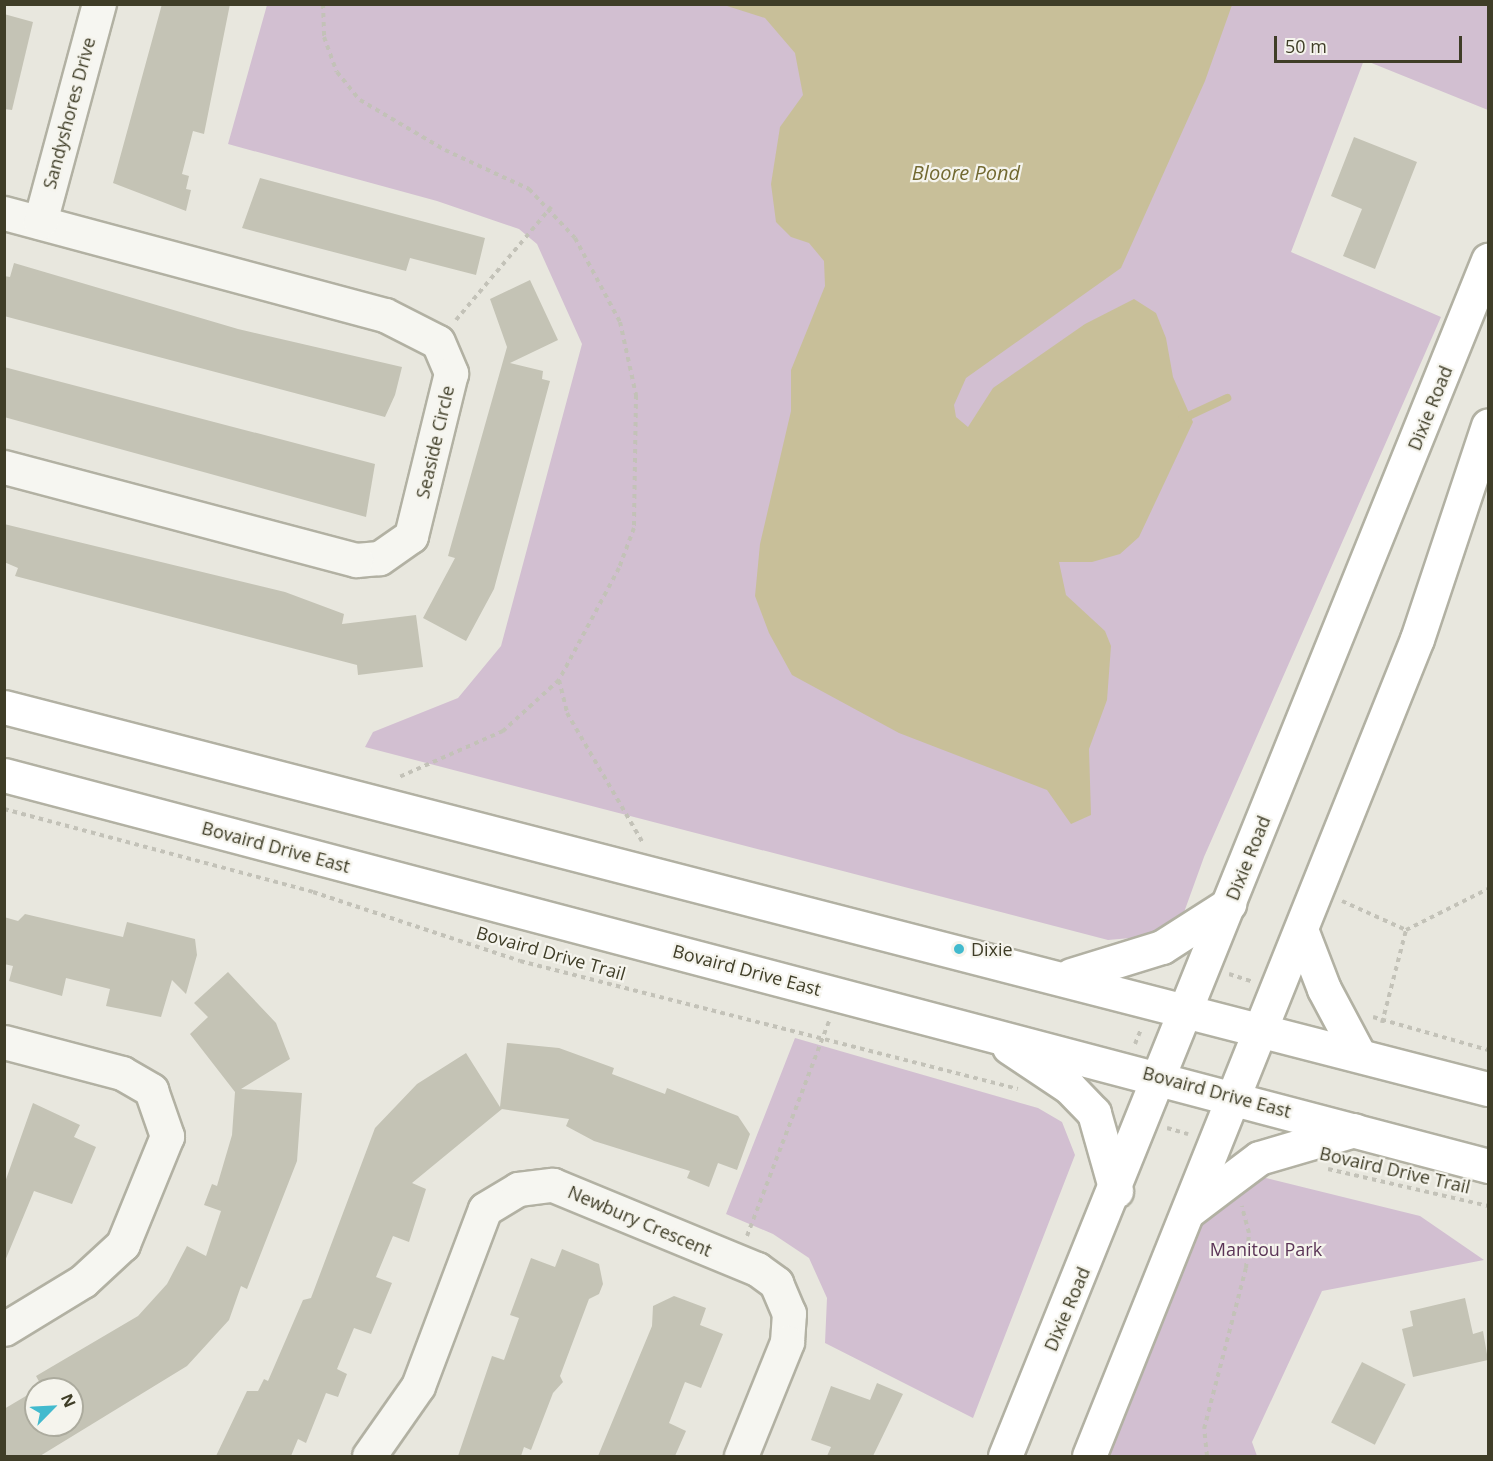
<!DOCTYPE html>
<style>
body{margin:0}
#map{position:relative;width:1493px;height:1461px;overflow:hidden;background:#e8e7de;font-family:"Open Sans",sans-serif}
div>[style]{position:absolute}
.green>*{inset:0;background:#d2bfd1}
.water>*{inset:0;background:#c8bf99}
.stream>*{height:8px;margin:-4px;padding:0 4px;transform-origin:4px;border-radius:4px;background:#c8bf99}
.building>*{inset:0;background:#c4c3b5;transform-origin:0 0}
.path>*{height:4px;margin-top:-2px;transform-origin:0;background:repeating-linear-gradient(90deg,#c3c2b8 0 4.5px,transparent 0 9px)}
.roads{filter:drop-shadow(2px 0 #b2b1a3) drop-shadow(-2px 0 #b2b1a3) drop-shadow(0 2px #b2b1a3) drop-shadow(0 -2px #b2b1a3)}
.minor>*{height:33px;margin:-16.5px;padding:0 16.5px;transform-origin:16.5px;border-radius:16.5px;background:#f6f6f1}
.major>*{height:33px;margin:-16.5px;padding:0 16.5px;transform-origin:16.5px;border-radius:16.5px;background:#fff}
.dots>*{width:16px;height:16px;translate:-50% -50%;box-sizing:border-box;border:3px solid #f5f4ed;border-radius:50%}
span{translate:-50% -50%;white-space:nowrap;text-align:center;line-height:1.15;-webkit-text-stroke:4.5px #f5f4ed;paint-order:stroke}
.street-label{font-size:18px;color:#3f3d27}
.poi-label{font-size:18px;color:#3f3d27}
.left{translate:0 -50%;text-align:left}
.park-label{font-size:18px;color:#5a3456}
.water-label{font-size:20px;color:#726931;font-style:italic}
.frame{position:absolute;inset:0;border:6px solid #3f3d27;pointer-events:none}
.north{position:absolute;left:24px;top:1377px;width:60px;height:60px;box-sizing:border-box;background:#f5f4ed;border:2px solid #acab9e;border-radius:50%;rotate:66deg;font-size:16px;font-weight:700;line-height:24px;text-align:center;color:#3f3d27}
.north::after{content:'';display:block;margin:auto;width:21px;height:27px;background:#42bace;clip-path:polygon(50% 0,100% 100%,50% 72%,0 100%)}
.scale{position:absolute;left:1274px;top:36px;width:188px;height:27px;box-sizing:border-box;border:3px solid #3f3d27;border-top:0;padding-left:8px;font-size:18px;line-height:21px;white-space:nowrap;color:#3f3d27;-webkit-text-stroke:4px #f5f4ed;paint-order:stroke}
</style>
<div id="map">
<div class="green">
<i style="clip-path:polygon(267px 5px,1488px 5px,1488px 110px,1364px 60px,1291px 252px,1441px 317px,1204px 857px,1174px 940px,1165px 935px,1108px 940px,365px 747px,373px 732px,458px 698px,501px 646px,582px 344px,537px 244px,519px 229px,437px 201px,228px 144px)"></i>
<i style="clip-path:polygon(795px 1038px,1038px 1108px,1062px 1122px,1075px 1155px,973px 1418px,825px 1343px,827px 1298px,809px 1258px,773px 1234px,726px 1214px)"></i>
<i style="clip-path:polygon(1225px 1168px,1420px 1216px,1484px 1260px,1322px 1291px,1252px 1442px,1257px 1456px,1106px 1456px)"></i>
</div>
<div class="water">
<i style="clip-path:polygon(724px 5px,1232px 5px,1205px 81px,1121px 268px,966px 378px,954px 405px,956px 417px,968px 427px,993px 388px,1085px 324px,1134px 299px,1156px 313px,1166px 338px,1173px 377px,1193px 422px,1139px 537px,1120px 554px,1092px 562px,1059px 562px,1066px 595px,1105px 631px,1111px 646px,1107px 700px,1089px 749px,1091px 815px,1071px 824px,1047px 790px,899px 733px,792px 675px,769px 633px,755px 596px,760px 544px,791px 411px,791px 370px,825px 286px,824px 261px,809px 243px,791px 237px,776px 222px,771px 184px,780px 127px,803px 95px,795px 53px,765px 18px)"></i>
</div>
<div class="stream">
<i style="left:1182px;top:419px;width:50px;rotate:-25deg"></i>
</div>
<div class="building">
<i style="clip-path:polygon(162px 4px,230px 4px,204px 134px,193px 131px,182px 174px,189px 176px,186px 189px,191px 190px,186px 211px,113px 183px)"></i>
<i style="clip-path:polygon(4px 14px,33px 22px,12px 110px,4px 109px)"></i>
<i style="clip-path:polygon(1354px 137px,1417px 162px,1375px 269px,1343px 256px,1362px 209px,1331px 196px)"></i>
<i style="clip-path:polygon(260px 178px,485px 238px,476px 275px,410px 258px,406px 271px,242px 228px)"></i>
<i style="clip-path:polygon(14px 263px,238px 329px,402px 367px,395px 395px,385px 417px,4px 316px,4px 276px,10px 277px)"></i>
<i style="clip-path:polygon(530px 280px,558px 340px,510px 363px,543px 371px,542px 379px,550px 381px,494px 589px,466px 641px,423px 618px,455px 558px,448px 556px,507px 347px,490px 299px)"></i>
<i style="clip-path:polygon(4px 367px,375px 464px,366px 517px,4px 417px)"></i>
<i style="clip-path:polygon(4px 524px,285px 592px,344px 614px,342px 624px,416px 615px,423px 667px,358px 675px,357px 665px,15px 576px,18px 568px,4px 562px)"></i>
<i style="clip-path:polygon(25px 914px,123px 937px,127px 922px,195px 939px,197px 955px,186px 994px,172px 980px,161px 1017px,106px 1006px,110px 989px,66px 978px,62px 996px,9px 981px,13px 966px,4px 964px,4px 917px,18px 921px)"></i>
<i style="clip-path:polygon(228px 972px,276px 1023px,290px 1059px,241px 1089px,302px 1093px,297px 1161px,247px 1289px,241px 1286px,229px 1320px,187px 1366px,40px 1456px,4px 1456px,4px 1409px,36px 1390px,36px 1425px,72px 1425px,72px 1389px,38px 1389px,42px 1387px,36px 1376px,138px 1316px,167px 1284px,187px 1246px,206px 1256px,221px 1211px,204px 1205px,212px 1184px,217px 1186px,232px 1135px,235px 1092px,190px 1034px,208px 1017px,194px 1003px)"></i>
<i style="clip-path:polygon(507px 1043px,559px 1048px,614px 1068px,612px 1074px,665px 1094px,667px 1088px,738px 1116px,750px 1134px,737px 1170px,718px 1163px,709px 1187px,687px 1178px,690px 1171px,594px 1141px,566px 1126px,569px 1119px,502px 1109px,412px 1183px,426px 1189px,409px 1242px,393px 1236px,376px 1277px,392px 1283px,371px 1334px,354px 1328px,337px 1369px,347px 1374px,338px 1397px,326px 1393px,306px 1443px,298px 1439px,291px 1456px,216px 1456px,247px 1391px,258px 1391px,264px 1379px,268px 1381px,303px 1300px,311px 1298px,375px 1128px,417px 1084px,466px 1053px,500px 1107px)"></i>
<i style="clip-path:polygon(33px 1103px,80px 1125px,74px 1137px,96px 1147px,72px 1204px,34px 1191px,5px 1261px,4px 1185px)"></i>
<i style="clip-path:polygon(562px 1249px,599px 1264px,603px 1284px,599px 1294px,589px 1299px,560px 1376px,563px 1382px,553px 1393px,531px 1450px,524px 1447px,521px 1456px,458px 1456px,492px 1356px,504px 1360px,519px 1318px,510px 1315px,531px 1258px,555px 1267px)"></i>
<i style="clip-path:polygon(674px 1296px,706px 1308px,700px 1325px,723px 1334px,701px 1388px,685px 1382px,669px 1423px,686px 1431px,675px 1456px,598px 1456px,652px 1326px,653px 1306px)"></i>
<i style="clip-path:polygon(1465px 1298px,1473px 1334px,1483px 1331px,1488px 1360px,1413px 1377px,1402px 1329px,1413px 1326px,1410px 1311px)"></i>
<i style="left:1362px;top:1362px;width:49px;height:68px;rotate:27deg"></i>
<i style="clip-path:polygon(877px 1383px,903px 1394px,873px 1456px,827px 1456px,831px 1447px,811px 1440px,831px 1386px,870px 1400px)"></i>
</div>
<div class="path">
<i style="left:323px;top:4px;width:33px;rotate:88deg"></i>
<i style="left:324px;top:37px;width:37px;rotate:70deg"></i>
<i style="left:337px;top:72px;width:36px;rotate:51deg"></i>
<i style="left:360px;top:100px;width:99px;rotate:30.5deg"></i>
<i style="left:445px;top:150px;width:93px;rotate:24.9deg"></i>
<i style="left:529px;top:189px;width:67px;rotate:46.8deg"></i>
<i style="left:575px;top:238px;width:95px;rotate:61.8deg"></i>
<i style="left:620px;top:322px;width:75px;rotate:77.6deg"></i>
<i style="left:636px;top:395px;width:133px;rotate:90.9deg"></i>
<i style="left:634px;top:528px;width:43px;rotate:110.6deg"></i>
<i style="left:619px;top:568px;width:127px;rotate:118.2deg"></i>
<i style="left:559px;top:680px;width:76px;rotate:137.7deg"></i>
<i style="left:503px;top:731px;width:116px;rotate:156.1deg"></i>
<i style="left:456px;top:320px;width:148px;rotate:-49.9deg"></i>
<i style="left:559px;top:680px;width:34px;rotate:76deg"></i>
<i style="left:567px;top:713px;width:151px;rotate:59.7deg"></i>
<i style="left:4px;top:809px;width:320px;rotate:15deg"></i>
<i style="left:313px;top:892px;width:218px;rotate:18.4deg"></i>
<i style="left:520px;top:961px;width:514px;rotate:14.41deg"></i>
<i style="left:1342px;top:901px;width:70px;rotate:24.4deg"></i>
<i style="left:1229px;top:974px;width:23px;rotate:18deg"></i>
<i style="left:1373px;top:1017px;width:120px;rotate:16deg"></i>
<i style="left:1382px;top:1023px;width:96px;rotate:-75.5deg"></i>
<i style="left:1406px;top:930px;width:92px;rotate:-26.6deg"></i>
<i style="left:1135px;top:1044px;width:16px;rotate:-68deg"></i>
<i style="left:1167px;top:1128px;width:22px;rotate:16deg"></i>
<i style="left:1328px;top:1169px;width:164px;rotate:13deg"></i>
<i style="left:747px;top:1236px;width:230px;rotate:-69.1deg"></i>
<i style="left:1207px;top:1456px;width:27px;rotate:-96deg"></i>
<i style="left:1204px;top:1429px;width:166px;rotate:-75.4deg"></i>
<i style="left:1246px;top:1268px;width:35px;rotate:-85deg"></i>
<i style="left:1249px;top:1233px;width:28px;rotate:-105deg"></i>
</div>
<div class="roads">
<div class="minor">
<i style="left:4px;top:213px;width:394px;rotate:15deg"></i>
<i style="left:385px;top:315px;width:59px;rotate:27deg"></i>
<i style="left:438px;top:342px;width:34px;rotate:67deg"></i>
<i style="left:451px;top:373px;width:168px;rotate:103.8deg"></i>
<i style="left:411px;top:536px;width:39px;rotate:145deg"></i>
<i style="left:379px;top:558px;width:23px;rotate:175deg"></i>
<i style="left:356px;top:560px;width:364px;rotate:-165.2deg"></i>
<i style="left:40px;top:222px;width:226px;rotate:-74.9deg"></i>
<i style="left:4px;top:1042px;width:122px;rotate:14.7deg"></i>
<i style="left:122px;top:1073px;width:34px;rotate:30deg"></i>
<i style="left:151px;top:1090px;width:49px;rotate:70.8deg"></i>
<i style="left:167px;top:1136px;width:117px;rotate:112.2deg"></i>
<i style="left:123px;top:1244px;width:54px;rotate:137.2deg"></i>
<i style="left:83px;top:1281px;width:92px;rotate:148.7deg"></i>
<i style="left:369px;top:1456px;width:85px;rotate:-55deg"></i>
<i style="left:418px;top:1386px;width:189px;rotate:-69.3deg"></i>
<i style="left:485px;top:1209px;width:39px;rotate:-31deg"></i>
<i style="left:518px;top:1189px;width:35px;rotate:-7deg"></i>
<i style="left:553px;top:1185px;width:221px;rotate:22.4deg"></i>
<i style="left:757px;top:1269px;width:24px;rotate:36deg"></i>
<i style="left:776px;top:1283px;width:33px;rotate:67deg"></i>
<i style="left:789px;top:1313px;width:29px;rotate:94deg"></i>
<i style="left:787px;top:1342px;width:123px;rotate:112deg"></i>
</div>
<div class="major">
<i style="left:4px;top:707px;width:1532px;rotate:14.44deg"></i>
<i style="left:4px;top:775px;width:1535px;rotate:14.76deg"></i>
<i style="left:1302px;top:932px;width:61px;rotate:68.9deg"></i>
<i style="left:1324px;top:989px;width:70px;rotate:62deg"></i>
<i style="left:1071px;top:975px;width:95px;rotate:-17.1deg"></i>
<i style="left:1162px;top:947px;width:80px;rotate:-32.7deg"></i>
<i style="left:1009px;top:1047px;width:72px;rotate:33.7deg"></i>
<i style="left:1069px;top:1087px;width:36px;rotate:46deg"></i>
<i style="left:1094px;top:1113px;width:81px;rotate:74.2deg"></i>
<i style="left:1190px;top:1210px;width:86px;rotate:-37deg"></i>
<i style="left:1259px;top:1158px;width:99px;rotate:-16.4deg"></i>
<i style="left:1005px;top:1456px;width:1290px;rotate:-68.01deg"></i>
<i style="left:1089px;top:1456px;width:880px;rotate:-68.13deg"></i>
<i style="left:1417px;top:639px;width:225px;rotate:-71.6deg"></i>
</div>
</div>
<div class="dots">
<i style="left:959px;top:949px;background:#42bace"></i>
</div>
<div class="street-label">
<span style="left:69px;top:113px;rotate:-75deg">Sandyshores Drive</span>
<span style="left:1430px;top:408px;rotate:-68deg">Dixie Road</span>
<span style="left:435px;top:442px;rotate:-77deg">Seaside Circle</span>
<span style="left:276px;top:847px;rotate:15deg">Bovaird Drive East</span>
<span style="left:1248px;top:858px;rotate:-68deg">Dixie Road</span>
<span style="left:551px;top:953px;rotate:16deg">Bovaird Drive Trail</span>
<span style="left:747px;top:970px;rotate:15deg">Bovaird Drive East</span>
<span style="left:1217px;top:1092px;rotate:15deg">Bovaird Drive East</span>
<span style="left:1395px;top:1170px;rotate:13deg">Bovaird Drive Trail</span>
<span style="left:640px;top:1221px;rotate:23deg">Newbury Crescent</span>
<span style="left:1067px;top:1309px;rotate:-67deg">Dixie Road</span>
</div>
<div class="poi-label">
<span class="left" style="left:971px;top:949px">Dixie</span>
</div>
<div class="park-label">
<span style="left:1266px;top:1249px">Manitou Park</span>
</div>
<div class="water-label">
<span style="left:966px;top:172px">Bloore Pond</span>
</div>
<div class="frame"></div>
<div class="north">N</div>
<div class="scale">50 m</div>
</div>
